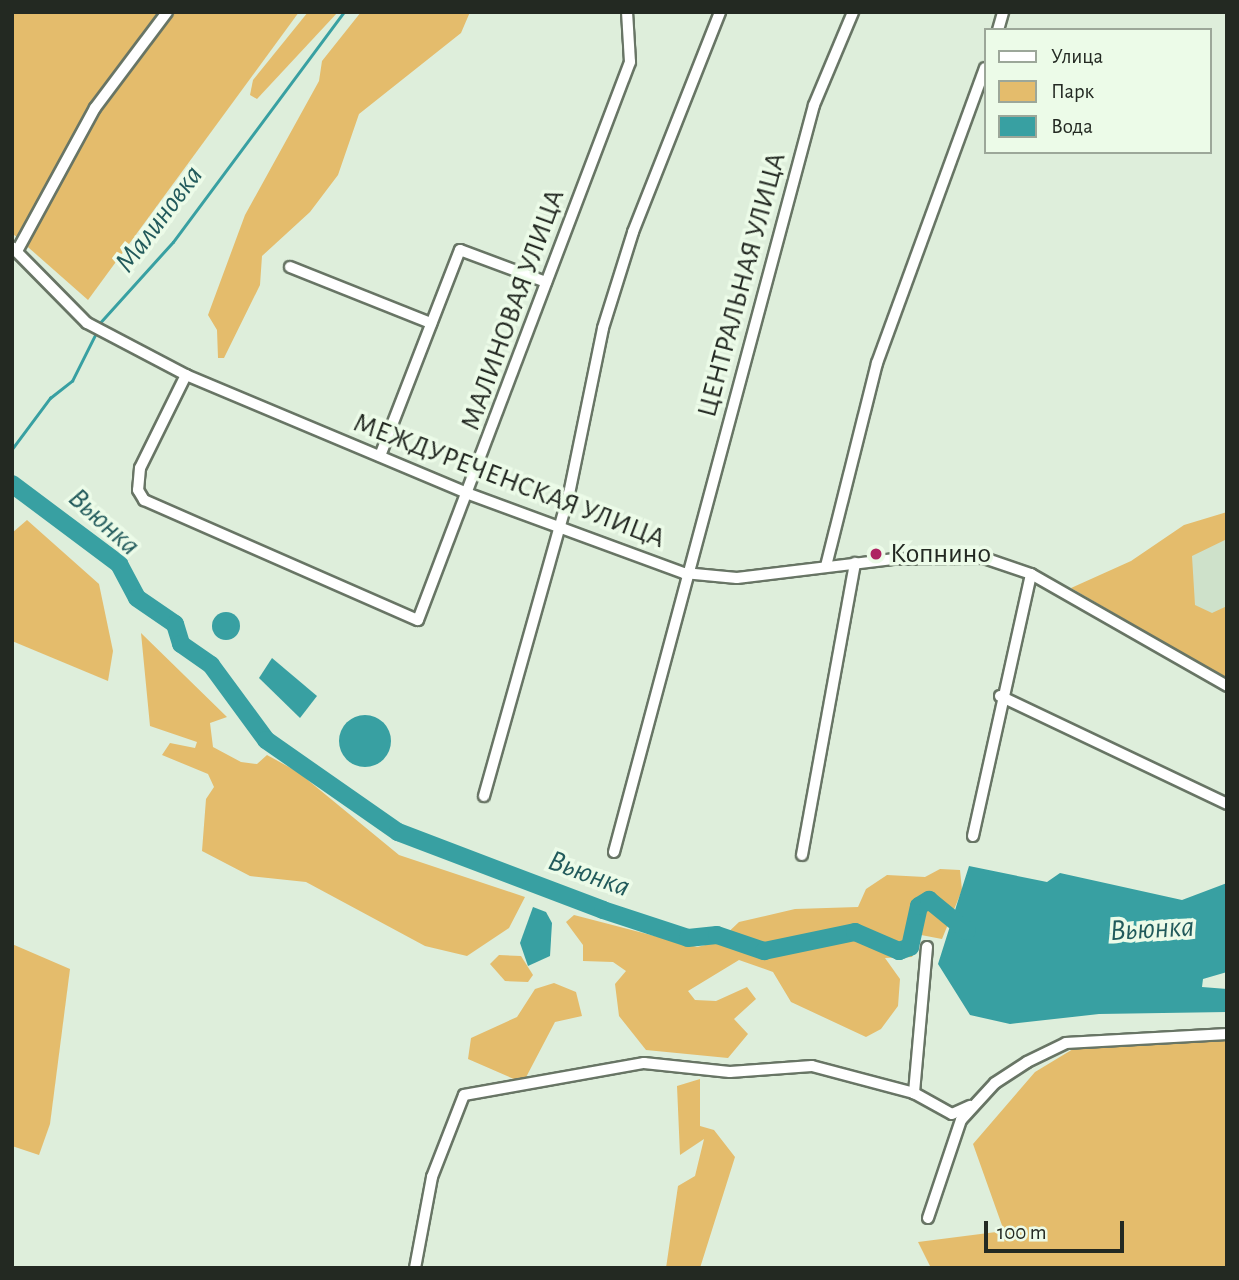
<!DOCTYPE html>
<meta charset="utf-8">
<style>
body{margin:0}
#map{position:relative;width:1239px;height:1280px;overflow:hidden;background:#deeedb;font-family:"Alegreya Sans",sans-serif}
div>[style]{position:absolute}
.built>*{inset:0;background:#cee1ca}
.green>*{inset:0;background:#e4bc6c}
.water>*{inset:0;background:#38a0a2}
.round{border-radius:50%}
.stream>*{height:2.5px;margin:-1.25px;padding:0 1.25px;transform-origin:1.25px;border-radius:1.25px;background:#38a0a2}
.river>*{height:18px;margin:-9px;padding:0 9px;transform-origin:9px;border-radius:9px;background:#38a0a2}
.roads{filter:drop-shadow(2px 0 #687565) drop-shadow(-2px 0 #687565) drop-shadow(0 2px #687565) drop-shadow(0 -2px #687565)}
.minor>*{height:10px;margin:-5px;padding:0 5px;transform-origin:5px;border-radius:5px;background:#fff}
.dots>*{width:19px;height:19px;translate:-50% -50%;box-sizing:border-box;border:4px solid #ecfbe8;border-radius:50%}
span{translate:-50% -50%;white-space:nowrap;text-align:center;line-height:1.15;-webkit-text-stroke:7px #ecfbe8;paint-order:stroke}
.street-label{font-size:28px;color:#232922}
.poi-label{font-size:28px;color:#232922}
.left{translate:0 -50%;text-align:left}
.water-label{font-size:30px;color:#215a5b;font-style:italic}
.frame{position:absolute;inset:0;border:14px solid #232922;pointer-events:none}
.legend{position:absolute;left:984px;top:28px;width:228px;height:126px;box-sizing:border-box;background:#ecfbe8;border:2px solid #9ca799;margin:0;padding:9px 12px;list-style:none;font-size:21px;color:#232922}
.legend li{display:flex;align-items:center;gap:14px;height:35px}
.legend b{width:35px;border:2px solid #9ca799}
.scale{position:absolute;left:984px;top:1221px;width:140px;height:32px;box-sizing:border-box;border:4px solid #232922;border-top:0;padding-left:9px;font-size:21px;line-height:24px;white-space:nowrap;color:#232922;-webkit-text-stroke:5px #ecfbe8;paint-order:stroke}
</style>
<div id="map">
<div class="built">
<i style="clip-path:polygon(1227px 524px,1227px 676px,1168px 643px,1176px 531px)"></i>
</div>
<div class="green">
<i style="clip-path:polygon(12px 12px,299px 12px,88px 300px,12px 233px)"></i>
<i style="clip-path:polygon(308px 12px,338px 12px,257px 99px,250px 95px,253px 80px)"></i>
<i style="clip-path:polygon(361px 12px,470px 12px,461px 33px,359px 114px,338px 175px,310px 212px,262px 256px,260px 285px,224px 358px,218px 358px,217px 330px,208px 315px,245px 215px,319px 81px,322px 61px)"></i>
<i style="clip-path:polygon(1227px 512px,1227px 539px,1192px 556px,1195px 605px,1212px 613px,1227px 606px,1227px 679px,1071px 588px,1131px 561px,1184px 525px)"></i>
<i style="clip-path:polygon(27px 520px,99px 584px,113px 651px,108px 681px,12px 641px,12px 533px)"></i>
<i style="clip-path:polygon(141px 633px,227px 717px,210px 723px,213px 747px,241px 762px,257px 764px,267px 755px,298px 772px,399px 855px,525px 897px,509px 928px,467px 956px,425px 946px,306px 882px,250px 876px,202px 851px,206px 799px,214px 787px,208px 774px,162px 755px,170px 743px,195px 748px,197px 742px,150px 726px)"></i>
<i style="clip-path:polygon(940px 869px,960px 870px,962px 890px,942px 939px,921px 935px,912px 957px,885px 958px,900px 979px,898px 1006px,881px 1029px,866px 1037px,791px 1002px,773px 972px,739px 960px,688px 991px,695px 1000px,716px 1001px,747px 987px,756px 999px,734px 1019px,748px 1034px,728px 1058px,646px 1050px,619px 1016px,615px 984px,626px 971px,613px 962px,583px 961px,583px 945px,566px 922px,574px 915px,697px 947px,718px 942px,739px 922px,795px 909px,858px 907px,866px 889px,887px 875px,925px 877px)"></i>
<i style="clip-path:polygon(12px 944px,70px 969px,50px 1124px,39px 1155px,12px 1146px)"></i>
<i style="clip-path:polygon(499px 955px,521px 956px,533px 975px,528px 982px,505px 981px,490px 964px)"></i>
<i style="clip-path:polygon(554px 983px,576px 992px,582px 1016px,555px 1022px,523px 1083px,468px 1059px,471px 1038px,517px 1017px,535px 989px)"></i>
<i style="clip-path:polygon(1227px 1029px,1227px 1268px,931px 1268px,918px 1242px,1004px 1231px,973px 1144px,1035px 1072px,1083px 1043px)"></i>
<i style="clip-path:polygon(700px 1079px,700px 1126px,714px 1130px,735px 1157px,700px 1268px,666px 1268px,678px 1186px,695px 1176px,704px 1139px,680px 1155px,677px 1086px)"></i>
</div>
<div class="water">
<i class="round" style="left:212px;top:612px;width:28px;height:28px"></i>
<i style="clip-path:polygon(272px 658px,317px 696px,300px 718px,259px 678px)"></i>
<i class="round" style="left:339px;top:715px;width:52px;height:52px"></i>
<i style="clip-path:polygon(969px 866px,1047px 882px,1060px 873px,1182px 900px,1227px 883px,1227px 972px,1203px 979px,1202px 987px,1227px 989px,1227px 1012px,1099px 1014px,1010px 1024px,970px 1015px,938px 964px)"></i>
<i style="clip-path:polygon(533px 907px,546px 912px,552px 923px,550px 956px,528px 966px,520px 943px)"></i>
</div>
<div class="stream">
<i style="left:97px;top:326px;width:113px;rotate:-47.9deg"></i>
<i style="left:173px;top:242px;width:287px;rotate:-53.4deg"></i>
<i style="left:12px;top:449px;width:64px;rotate:-53.3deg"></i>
<i style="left:50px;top:398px;width:28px;rotate:-38deg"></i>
<i style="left:72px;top:381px;width:54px;rotate:-63.4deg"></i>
</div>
<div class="river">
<i style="left:12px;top:484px;width:134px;rotate:36.8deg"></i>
<i style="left:119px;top:564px;width:38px;rotate:62deg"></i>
<i style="left:137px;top:598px;width:46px;rotate:34.4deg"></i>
<i style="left:175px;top:624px;width:21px;rotate:73deg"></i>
<i style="left:181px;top:644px;width:37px;rotate:35deg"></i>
<i style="left:211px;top:665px;width:93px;rotate:53.7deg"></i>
<i style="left:266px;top:740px;width:161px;rotate:34.9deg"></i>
<i style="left:398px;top:832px;width:219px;rotate:20.8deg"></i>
<i style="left:603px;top:910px;width:89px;rotate:18.2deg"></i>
<i style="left:688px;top:938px;width:29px;rotate:-6deg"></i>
<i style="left:717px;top:935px;width:50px;rotate:18.8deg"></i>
<i style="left:764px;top:951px;width:93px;rotate:-11.8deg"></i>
<i style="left:855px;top:932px;width:48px;rotate:23.4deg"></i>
<i style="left:899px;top:951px;width:12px;rotate:-20deg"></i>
<i style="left:910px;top:947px;width:42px;rotate:-77.6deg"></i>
<i style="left:919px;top:906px;width:12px;rotate:-31deg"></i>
<i style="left:929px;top:900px;width:49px;rotate:39.2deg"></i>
</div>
<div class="roads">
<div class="minor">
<i style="left:998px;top:30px;width:19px;rotate:-74deg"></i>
<i style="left:12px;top:247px;width:107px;rotate:45.4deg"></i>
<i style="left:87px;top:323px;width:112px;rotate:27.7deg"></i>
<i style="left:186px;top:375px;width:307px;rotate:22.8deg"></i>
<i style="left:469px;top:494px;width:229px;rotate:20.2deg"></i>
<i style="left:684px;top:573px;width:53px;rotate:5.4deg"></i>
<i style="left:737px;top:578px;width:159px;rotate:-6.9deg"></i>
<i style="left:895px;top:559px;width:89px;rotate:-0.6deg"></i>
<i style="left:984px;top:558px;width:50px;rotate:18.8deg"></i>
<i style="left:1031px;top:574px;width:226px;rotate:29.7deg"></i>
<i style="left:17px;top:251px;width:163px;rotate:-61.4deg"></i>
<i style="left:95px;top:108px;width:120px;rotate:-53.1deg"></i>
<i style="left:290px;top:267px;width:152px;rotate:21.7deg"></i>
<i style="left:186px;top:375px;width:104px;rotate:116.3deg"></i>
<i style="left:140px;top:468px;width:22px;rotate:95deg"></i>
<i style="left:138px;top:490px;width:12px;rotate:59deg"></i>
<i style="left:144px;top:500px;width:299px;rotate:23.7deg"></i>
<i style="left:418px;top:620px;width:597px;rotate:-69.2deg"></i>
<i style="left:630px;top:62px;width:50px;rotate:-93.4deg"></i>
<i style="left:380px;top:456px;width:221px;rotate:-68.8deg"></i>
<i style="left:460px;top:250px;width:92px;rotate:20.4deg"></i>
<i style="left:826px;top:566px;width:209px;rotate:-75.9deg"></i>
<i style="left:877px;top:363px;width:314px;rotate:-69.9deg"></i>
<i style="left:1000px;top:696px;width:251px;rotate:25.4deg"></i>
<i style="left:484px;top:796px;width:314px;rotate:-74.3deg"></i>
<i style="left:569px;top:494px;width:169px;rotate:-78.4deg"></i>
<i style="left:603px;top:328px;width:101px;rotate:-72.6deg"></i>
<i style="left:633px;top:232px;width:237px;rotate:-68.4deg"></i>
<i style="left:973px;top:836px;width:268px;rotate:-77.5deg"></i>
<i style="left:614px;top:852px;width:773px;rotate:-75.01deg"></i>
<i style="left:814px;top:105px;width:101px;rotate:-67.2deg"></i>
<i style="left:802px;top:855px;width:297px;rotate:-79.7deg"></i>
<i style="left:927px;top:947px;width:147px;rotate:95.1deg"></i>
<i style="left:914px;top:1093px;width:43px;rotate:28.9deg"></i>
<i style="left:952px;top:1114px;width:20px;rotate:-24deg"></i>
<i style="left:928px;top:1218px;width:103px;rotate:-71.4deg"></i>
<i style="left:961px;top:1120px;width:50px;rotate:-47.4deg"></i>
<i style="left:995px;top:1083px;width:38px;rotate:-33deg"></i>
<i style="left:1027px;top:1062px;width:43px;rotate:-26deg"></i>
<i style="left:1066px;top:1043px;width:161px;rotate:-3.2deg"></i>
<i style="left:415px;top:1268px;width:93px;rotate:-79.4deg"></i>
<i style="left:432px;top:1177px;width:88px;rotate:-68.7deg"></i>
<i style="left:464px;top:1095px;width:183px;rotate:-10.1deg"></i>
<i style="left:644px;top:1063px;width:86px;rotate:6deg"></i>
<i style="left:730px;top:1072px;width:82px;rotate:-4.2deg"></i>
<i style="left:812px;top:1066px;width:106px;rotate:14.8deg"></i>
</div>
</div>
<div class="dots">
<i style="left:876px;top:554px;background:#ae2362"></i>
</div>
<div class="street-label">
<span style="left:742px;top:285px;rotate:-75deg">ЦЕНТРАЛЬНАЯ УЛИЦА</span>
<span style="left:513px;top:310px;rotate:-70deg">МАЛИНОВАЯ УЛИЦА</span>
<span style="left:509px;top:481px;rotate:21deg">МЕЖДУРЕЧЕНСКАЯ УЛИЦА</span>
</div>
<div class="poi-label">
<span class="left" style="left:890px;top:554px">Копнино</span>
</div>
<div class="water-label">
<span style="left:159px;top:219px;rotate:-53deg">Малиновка</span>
<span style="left:104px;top:522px;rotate:42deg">Вьюнка</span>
<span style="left:589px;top:874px;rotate:20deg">Вьюнка</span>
<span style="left:1152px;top:929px;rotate:-3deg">Вьюнка</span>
</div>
<div class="frame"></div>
<ul class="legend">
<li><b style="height:9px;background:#fff"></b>Улица</li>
<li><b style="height:19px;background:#e4bc6c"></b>Парк</li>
<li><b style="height:19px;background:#38a0a2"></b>Вода</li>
</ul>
<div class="scale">100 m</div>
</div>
